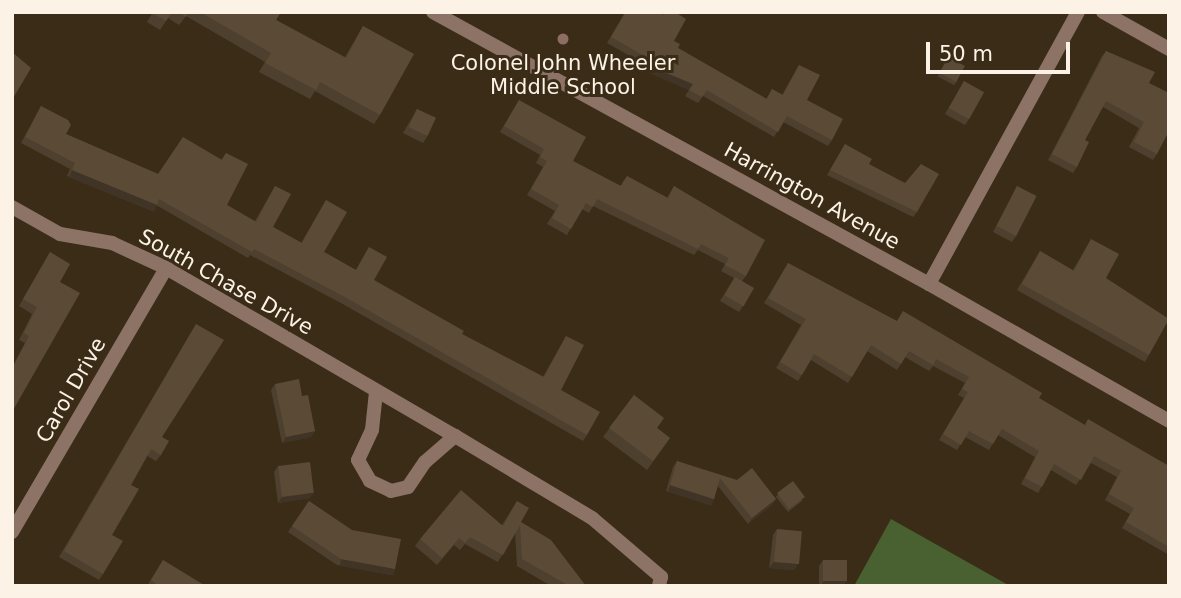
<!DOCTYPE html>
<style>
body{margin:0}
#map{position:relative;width:1181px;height:598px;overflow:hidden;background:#3a2c17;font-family:"DejaVu Sans",sans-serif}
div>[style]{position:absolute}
.green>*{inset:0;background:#496130}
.street>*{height:14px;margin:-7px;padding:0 7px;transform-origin:7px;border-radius:7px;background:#8d7266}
.wall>*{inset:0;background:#4e402e;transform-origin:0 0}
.shaded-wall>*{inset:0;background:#403426;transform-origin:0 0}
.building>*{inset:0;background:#5b4b36;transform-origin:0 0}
.dots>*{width:19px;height:19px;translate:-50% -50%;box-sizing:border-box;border:4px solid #3a2c17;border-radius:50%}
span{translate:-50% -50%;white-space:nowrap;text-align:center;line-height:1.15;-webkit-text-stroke:6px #3a2c17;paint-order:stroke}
.poi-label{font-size:21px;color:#fcf3e6}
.street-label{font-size:21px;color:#fcf3e6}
.frame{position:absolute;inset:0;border:14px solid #fcf3e6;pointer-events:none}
.scale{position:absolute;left:926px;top:42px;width:144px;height:32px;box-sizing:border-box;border:4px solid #fcf3e6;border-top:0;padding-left:9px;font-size:21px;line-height:24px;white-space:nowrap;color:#fcf3e6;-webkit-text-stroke:5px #3a2c17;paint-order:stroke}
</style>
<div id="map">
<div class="green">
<i style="clip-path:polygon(891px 519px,1010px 586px,854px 586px)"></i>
</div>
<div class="street">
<i style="left:433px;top:12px;width:566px;rotate:28.74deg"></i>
<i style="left:929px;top:284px;width:276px;rotate:29.7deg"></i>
<i style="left:1103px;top:12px;width:76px;rotate:29.3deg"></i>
<i style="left:12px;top:207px;width:55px;rotate:29.4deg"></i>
<i style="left:60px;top:234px;width:53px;rotate:9.8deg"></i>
<i style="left:112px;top:243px;width:60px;rotate:24.8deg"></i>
<i style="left:166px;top:268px;width:334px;rotate:30.2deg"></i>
<i style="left:455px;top:436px;width:160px;rotate:30.9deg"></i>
<i style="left:592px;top:518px;width:91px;rotate:40.5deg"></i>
<i style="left:661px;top:577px;width:9px;rotate:103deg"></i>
<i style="left:929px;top:284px;width:310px;rotate:-61.3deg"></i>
<i style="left:376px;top:392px;width:38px;rotate:96deg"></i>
<i style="left:372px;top:430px;width:33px;rotate:115deg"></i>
<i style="left:358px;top:460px;width:24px;rotate:60deg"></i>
<i style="left:370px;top:481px;width:23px;rotate:25deg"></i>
<i style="left:391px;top:491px;width:17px;rotate:-13deg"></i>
<i style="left:408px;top:487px;width:30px;rotate:-56deg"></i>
<i style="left:425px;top:462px;width:40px;rotate:-41deg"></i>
<i style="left:12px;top:532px;width:306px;rotate:-59.7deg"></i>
</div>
<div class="wall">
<i style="clip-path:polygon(153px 12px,281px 12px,276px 20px,345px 57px,363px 26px,380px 115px,374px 124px,315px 91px,310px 99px,259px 72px,265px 62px,186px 16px,179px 25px,168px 18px,160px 30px,147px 22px)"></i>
<i style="clip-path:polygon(625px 12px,659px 12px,663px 15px,665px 12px,675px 12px,674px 41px,678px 48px,766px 99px,772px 89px,782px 95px,799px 65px,807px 100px,832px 140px,828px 146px,783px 122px,774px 137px,703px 96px,698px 103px,685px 96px,689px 90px,641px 69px,644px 64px,607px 43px)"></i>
<i style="clip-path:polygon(1106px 51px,1149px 83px,1157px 154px,1153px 160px,1129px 147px,1139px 128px,1103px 107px,1085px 140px,1077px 167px,1073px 173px,1048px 160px,1102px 56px)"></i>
<i style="left:948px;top:57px;width:19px;height:22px;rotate:28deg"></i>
<i style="clip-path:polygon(964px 81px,969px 119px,965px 125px,945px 114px)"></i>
<i style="clip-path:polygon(519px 100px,573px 161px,620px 186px,627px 176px,667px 198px,674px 186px,746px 276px,742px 281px,743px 306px,739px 312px,720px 301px,734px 278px,721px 271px,725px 264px,698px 250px,694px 255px,593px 206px,589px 213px,582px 209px,567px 235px,547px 224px,555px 211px,527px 195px,543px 167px,536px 163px,540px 155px,500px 132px)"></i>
<i style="clip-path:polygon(41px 106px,66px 134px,158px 174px,221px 160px,226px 153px,227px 205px,255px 221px,275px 186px,273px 227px,301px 243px,326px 200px,324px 252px,356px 270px,369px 247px,374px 280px,462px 334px,543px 377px,566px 336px,561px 390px,587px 435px,583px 441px,341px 303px,250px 255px,248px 258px,156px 205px,152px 211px,67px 176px,70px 169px,21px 143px)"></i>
<i style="clip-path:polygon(417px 109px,427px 137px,423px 143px,403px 133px)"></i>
<i style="clip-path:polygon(845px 144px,869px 164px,917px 212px,913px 217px,827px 175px)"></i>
<i style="clip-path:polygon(1017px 186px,1016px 236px,1012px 242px,993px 232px)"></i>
<i style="clip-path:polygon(1091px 239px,1106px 278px,1149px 355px,1145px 362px,1017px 290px,1040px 251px,1073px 270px)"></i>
<i style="clip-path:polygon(50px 252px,60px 282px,12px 412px,12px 367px,25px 343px,19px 340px,32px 314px,19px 306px)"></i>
<i style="clip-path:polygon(788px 263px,1039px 398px,1084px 425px,1169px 466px,1169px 555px,1122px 528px,1130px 514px,1105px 500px,1117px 477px,1091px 463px,1076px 485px,1051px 470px,1038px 493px,1021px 484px,1035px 457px,998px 435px,989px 450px,965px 437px,957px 450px,939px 440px,964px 398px,958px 395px,965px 383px,933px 366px,929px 371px,905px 357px,897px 370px,867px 351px,848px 383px,811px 360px,798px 381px,776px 368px,801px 325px,764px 303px)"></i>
<i style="clip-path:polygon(196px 324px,162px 437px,161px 455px,156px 461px,147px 456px,131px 485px,112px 535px,103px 574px,99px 580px,59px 557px)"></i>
<i style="clip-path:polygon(275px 384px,315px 431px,311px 437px,282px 443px,271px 390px)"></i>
<i style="clip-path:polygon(634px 395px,657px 428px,670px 438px,647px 470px,603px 437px)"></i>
<i style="clip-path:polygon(677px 461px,776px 499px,772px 505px,748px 524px,718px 486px,714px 499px,710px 505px,666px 491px,673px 467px)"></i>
<i style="clip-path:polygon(278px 466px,310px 498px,278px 503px,274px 472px)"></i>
<i style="clip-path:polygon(778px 494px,803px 500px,788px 512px,776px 497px)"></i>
<i style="clip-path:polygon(309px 501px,395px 569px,391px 575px,337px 565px,288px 532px)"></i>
<i style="clip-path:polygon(517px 501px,521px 522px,586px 586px,551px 586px,517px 566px,515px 533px,498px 562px,465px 544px,460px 550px,454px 545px,437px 565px,415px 546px,420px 539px,502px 525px)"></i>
<i style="clip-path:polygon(777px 529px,798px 564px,794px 570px,769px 568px,773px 535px)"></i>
<i style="clip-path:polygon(163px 560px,204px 586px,147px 586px)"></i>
<i style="clip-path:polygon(823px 560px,843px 586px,819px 586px,819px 566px)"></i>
</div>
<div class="shaded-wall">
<i style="clip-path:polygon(645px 64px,693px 84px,689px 90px,641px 69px)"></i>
<i style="left:72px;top:170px;width:92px;height:8px;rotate:22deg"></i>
<i style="clip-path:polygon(315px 431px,311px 437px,282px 443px,286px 437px)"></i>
<i style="left:670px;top:485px;width:46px;height:7px;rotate:18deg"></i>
<i style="clip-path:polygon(314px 493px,310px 498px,278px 503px,282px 497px)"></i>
<i style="clip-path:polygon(776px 499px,772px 505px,748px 524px,752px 518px)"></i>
<i style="left:341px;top:559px;width:55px;height:7px;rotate:10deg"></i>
<i style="clip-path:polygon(774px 562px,798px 564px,794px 570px,769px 568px)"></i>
<i style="clip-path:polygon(824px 581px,847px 581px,843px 586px,820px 586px)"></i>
</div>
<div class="building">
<i style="clip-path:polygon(154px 12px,172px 12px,166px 21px,153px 13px)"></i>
<i style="clip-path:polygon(178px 12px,188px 12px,186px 17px)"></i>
<i style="clip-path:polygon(200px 12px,281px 12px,276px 20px,346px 58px,363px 26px,414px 54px,380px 115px,320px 82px,316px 90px,265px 63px,271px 53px)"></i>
<i style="clip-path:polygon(626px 12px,659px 12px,664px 15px,665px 12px,675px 12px,686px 19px,674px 41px,680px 44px,678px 48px,767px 99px,772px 89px,783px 95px,799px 65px,820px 75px,807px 100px,843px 119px,832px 140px,787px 116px,778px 132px,707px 90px,702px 97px,689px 90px,693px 84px,645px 64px,648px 58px,611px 37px)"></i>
<i style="clip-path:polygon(1106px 51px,1155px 72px,1149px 83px,1169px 93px,1169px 131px,1157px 154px,1134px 142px,1144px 122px,1106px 101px,1085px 140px,1089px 142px,1077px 167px,1052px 154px)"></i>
<i style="clip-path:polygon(12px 52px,31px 68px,12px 100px)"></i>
<i style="left:948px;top:57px;width:19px;height:18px;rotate:28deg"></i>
<i style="left:964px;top:81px;width:23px;height:31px;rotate:29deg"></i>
<i style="clip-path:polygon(519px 100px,586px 137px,573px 161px,621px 186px,627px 176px,668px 198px,674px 186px,765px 240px,746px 276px,725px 265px,729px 258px,701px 244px,698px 249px,597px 199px,593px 207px,586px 203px,571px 229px,552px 218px,559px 205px,531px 189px,547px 161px,540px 157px,544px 149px,504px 126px)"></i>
<i style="clip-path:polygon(41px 106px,68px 120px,71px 125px,66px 134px,158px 174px,183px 137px,222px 160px,226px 153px,248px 164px,227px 205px,256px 222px,275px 186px,291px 194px,273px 227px,302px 243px,326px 200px,347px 212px,324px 252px,356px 270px,369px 247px,387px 257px,374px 280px,464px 331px,462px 334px,544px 377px,566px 336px,584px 345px,561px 390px,600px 412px,587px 435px,345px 297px,254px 249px,252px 252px,159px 199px,157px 205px,72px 170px,75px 163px,25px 137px)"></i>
<i style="left:417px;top:109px;width:21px;height:20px;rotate:25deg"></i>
<i style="clip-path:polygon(845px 144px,872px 159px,869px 164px,905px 183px,921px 164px,939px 174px,917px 212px,830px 170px)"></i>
<i style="left:1017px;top:186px;width:22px;height:45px;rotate:27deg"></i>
<i style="clip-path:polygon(1091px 239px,1119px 254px,1106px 278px,1169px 319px,1149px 355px,1022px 284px,1040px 251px,1074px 271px)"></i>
<i style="clip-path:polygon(50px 252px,70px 264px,60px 282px,80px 293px,12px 412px,12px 369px,29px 336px,24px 333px,37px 307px,23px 299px)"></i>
<i style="clip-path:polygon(788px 263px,897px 321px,903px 311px,1042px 393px,1039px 398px,1085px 425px,1088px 419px,1169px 466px,1169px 547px,1126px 522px,1134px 508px,1109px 494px,1121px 471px,1094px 456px,1081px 480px,1054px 464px,1042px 487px,1025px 478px,1039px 451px,1002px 429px,993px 444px,969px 431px,961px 445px,943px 434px,968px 392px,962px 389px,969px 377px,936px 359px,933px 365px,909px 351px,901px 364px,871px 345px,852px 377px,814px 354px,802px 375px,780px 362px,806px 319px,768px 298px)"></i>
<i style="left:735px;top:277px;width:22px;height:21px;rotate:30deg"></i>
<i style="clip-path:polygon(196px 324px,224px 340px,162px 437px,169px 441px,161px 455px,151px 449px,131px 485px,139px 489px,112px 535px,123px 541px,103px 574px,64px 551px)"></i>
<i style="clip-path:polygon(299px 379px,302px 396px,308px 395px,315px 431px,286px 437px,275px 384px)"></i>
<i style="clip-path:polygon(634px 395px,664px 418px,657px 428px,670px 438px,653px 461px,609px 428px)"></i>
<i style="clip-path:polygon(677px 461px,737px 480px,752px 468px,776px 499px,752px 518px,720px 478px,714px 499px,670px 485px)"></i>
<i style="left:310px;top:462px;width:31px;height:32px;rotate:83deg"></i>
<i style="left:793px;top:481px;width:20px;height:20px;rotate:53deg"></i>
<i style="clip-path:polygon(461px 490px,503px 526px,517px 501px,529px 508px,521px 522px,551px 540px,586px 586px,548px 586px,566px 584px,522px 559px,520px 525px,503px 555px,470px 537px,465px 543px,459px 538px,442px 558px,420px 539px)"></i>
<i style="clip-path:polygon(309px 501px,352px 530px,401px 539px,395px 569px,341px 559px,292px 526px)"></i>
<i style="left:777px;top:529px;width:25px;height:33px;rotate:5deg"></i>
<i style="clip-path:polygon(163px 560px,204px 585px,204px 586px,159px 586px,151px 580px)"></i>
<i style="left:823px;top:560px;width:24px;height:21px"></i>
</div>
<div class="dots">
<i style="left:563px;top:39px;background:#8d6e63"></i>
</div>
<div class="poi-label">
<span style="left:563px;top:75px">Colonel John Wheeler<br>Middle School</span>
</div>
<div class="street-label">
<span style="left:812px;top:196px;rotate:29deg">Harrington Avenue</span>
<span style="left:226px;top:282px;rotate:29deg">South Chase Drive</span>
<span style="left:71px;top:390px;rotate:-60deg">Carol Drive</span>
</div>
<div class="frame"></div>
<div class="scale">50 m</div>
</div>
